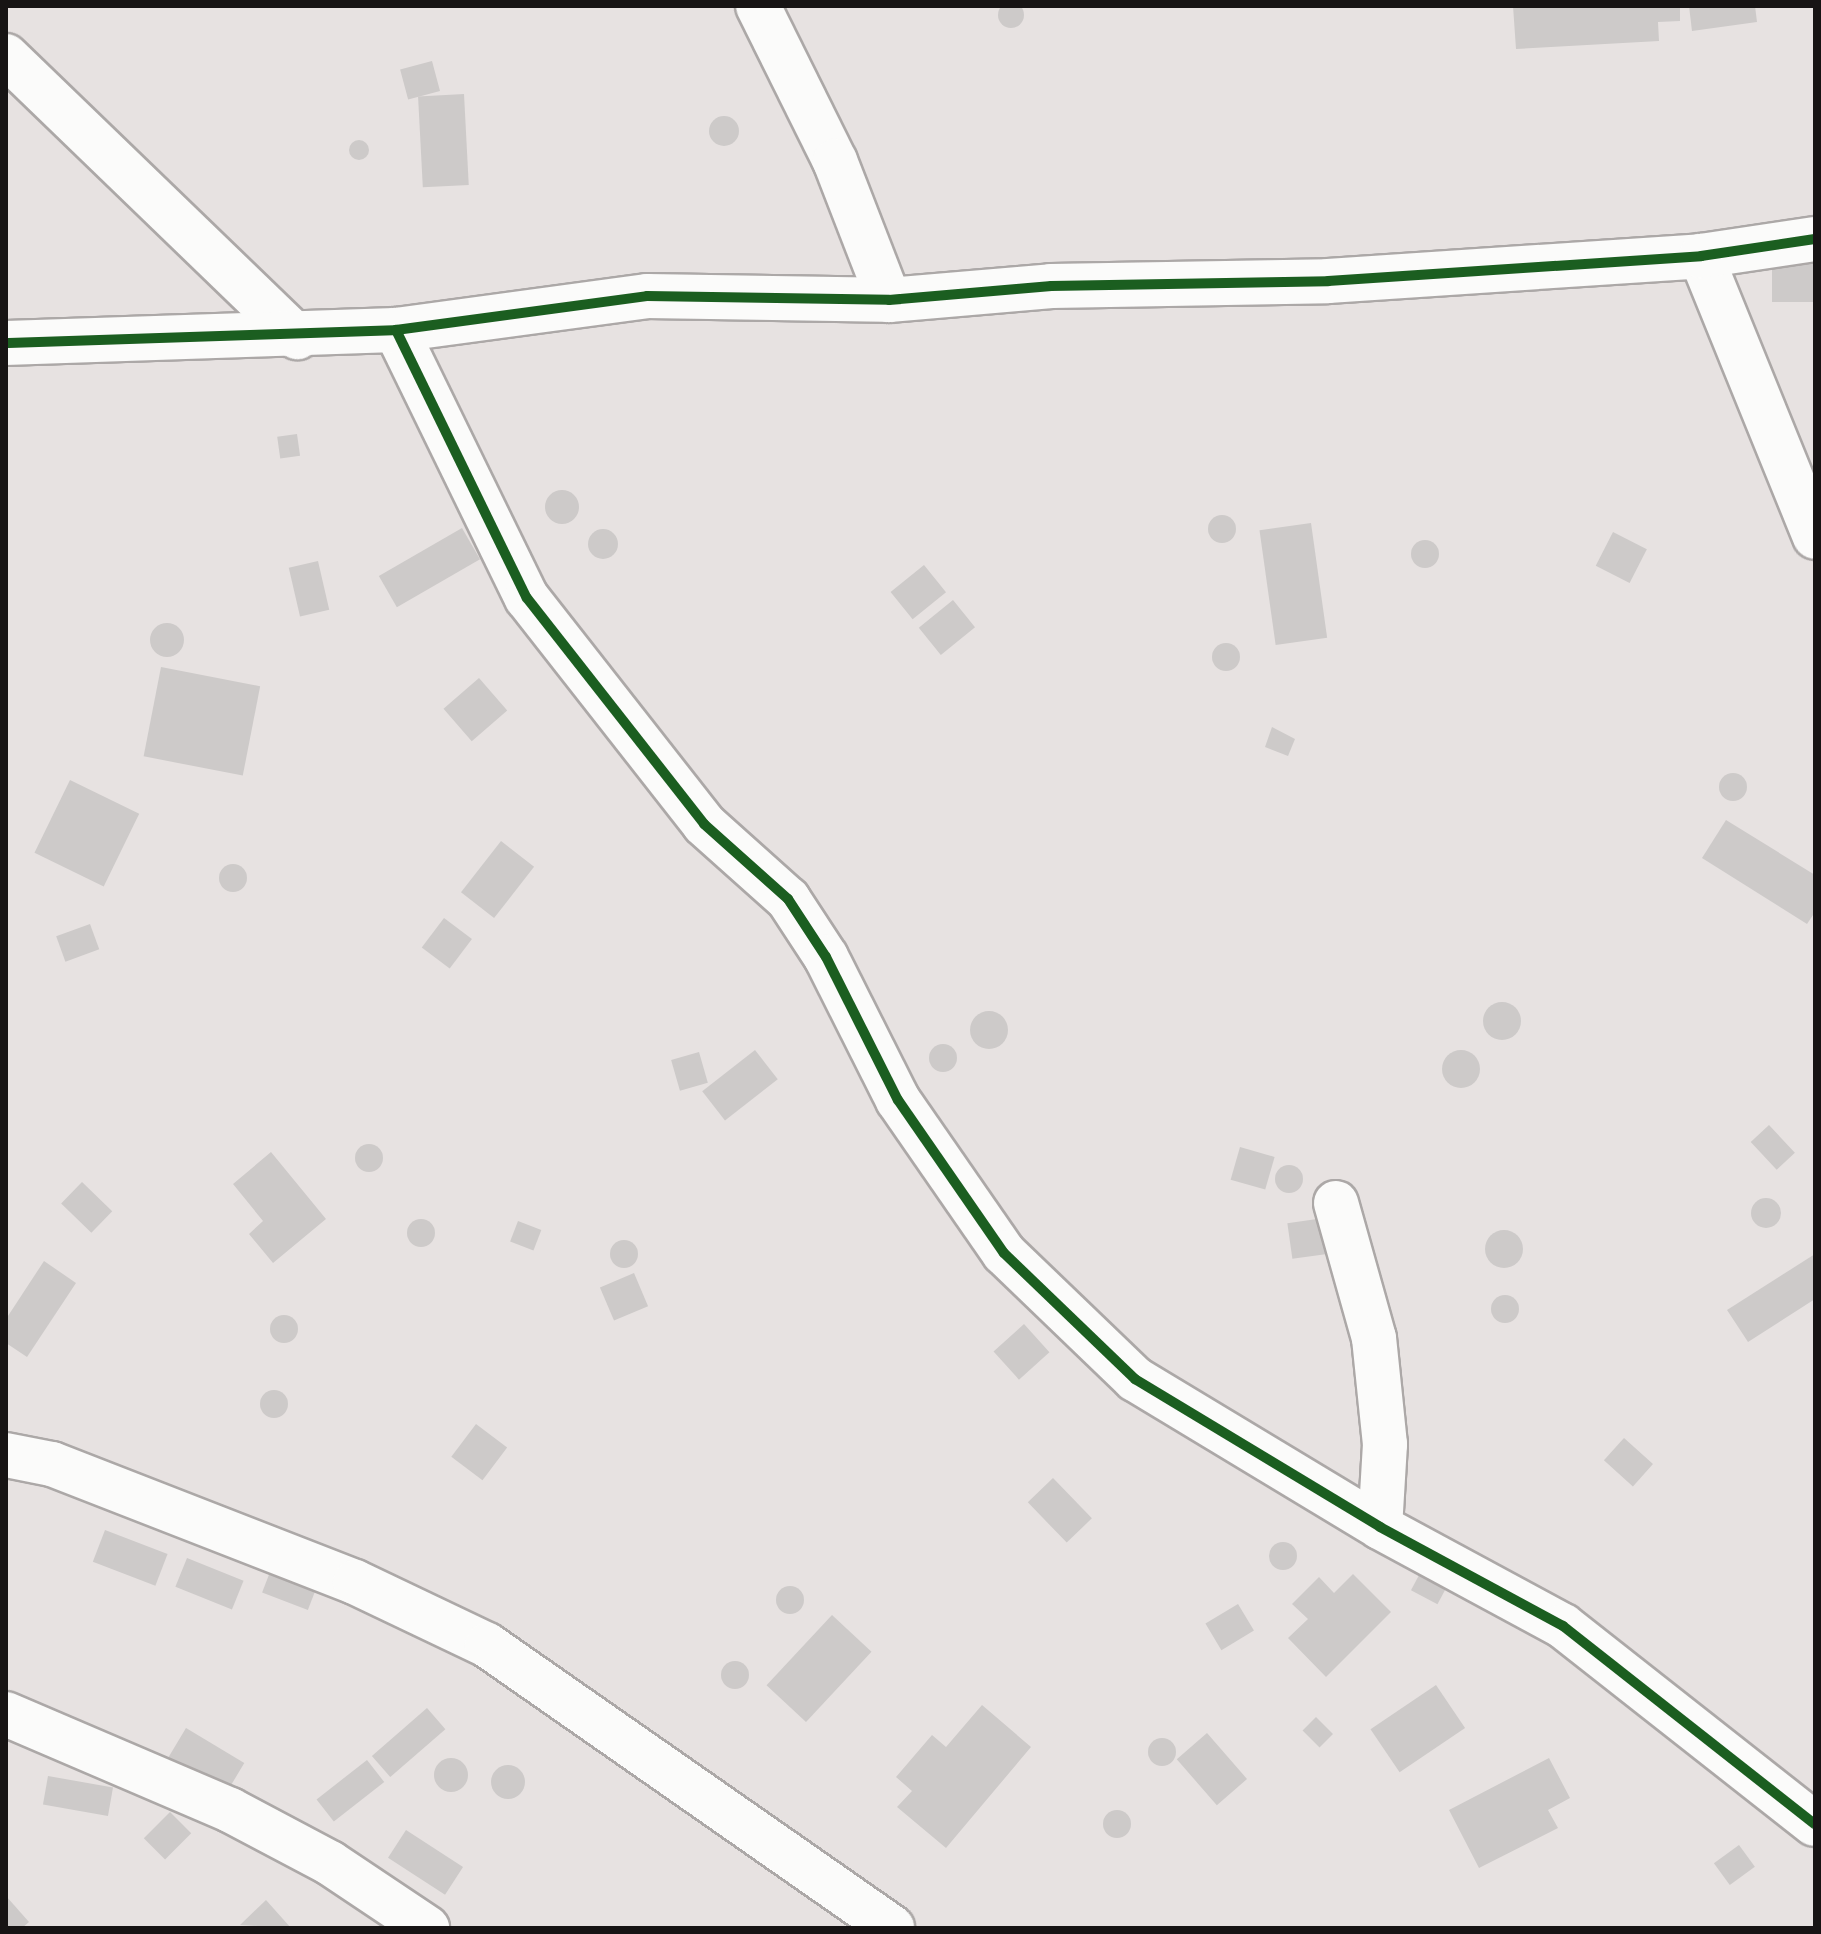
<!DOCTYPE html>
<style>
body{margin:0}
#map{position:relative;width:1821px;height:1934px;overflow:hidden;background:#e7e2e1;font-family:"IBM Plex Sans",sans-serif}
div>[style]{position:absolute}
.building>*{inset:0;background:#cdcac9;transform-origin:0 0}
.round{border-radius:50%}
.roads{filter:drop-shadow(2px 0 #aca8a7) drop-shadow(-2px 0 #aca8a7) drop-shadow(0 2px #aca8a7) drop-shadow(0 -2px #aca8a7)}
.minor>*{height:44px;margin:-22px;padding:0 22px;transform-origin:22px;border-radius:22px;background:#fbfbfa}
.cycleway>*{height:10px;margin:-5px;padding:0 5px;transform-origin:5px;border-radius:5px;background:#1b5e20}
span{translate:-50% -50%;white-space:nowrap;text-align:center;line-height:1.15;-webkit-text-stroke:7px #fff;paint-order:stroke}
.frame{position:absolute;inset:0;border:8px solid #171414;pointer-events:none}
</style>
<div id="map">
<div class="building">
<i class="round" style="left:998px;top:2px;width:26px;height:26px"></i>
<i style="clip-path:polygon(1513px 6px,1680px 6px,1680px 21px,1658px 22px,1659px 41px,1516px 49px)"></i>
<i style="clip-path:polygon(1689px 6px,1755px 6px,1757px 22px,1692px 31px)"></i>
<i style="left:432px;top:61px;width:31px;height:33px;rotate:75deg"></i>
<i style="left:464px;top:94px;width:91px;height:46px;rotate:87deg"></i>
<i class="round" style="left:709px;top:116px;width:30px;height:30px"></i>
<i class="round" style="left:349px;top:140px;width:20px;height:20px"></i>
<i style="left:1815px;top:254px;width:48px;height:43px;rotate:90deg"></i>
<i style="left:297px;top:434px;width:22px;height:20px;rotate:82deg"></i>
<i class="round" style="left:545px;top:490px;width:34px;height:34px"></i>
<i class="round" style="left:1208px;top:515px;width:28px;height:28px"></i>
<i style="left:1311px;top:523px;width:116px;height:52px;rotate:82deg"></i>
<i style="left:462px;top:528px;width:36px;height:96px;rotate:60deg"></i>
<i class="round" style="left:588px;top:529px;width:30px;height:30px"></i>
<i style="left:1613px;top:532px;width:38px;height:38px;rotate:27deg"></i>
<i class="round" style="left:1411px;top:540px;width:28px;height:28px"></i>
<i style="left:318px;top:561px;width:50px;height:30px;rotate:77deg"></i>
<i style="left:924px;top:565px;width:35px;height:43px;rotate:51deg"></i>
<i style="left:953px;top:600px;width:35px;height:44px;rotate:51deg"></i>
<i class="round" style="left:150px;top:623px;width:34px;height:34px"></i>
<i class="round" style="left:1212px;top:643px;width:28px;height:28px"></i>
<i style="left:161px;top:667px;width:101px;height:91px;rotate:11deg"></i>
<i style="left:479px;top:678px;width:43px;height:47px;rotate:49deg"></i>
<i style="clip-path:polygon(1272px 727px,1295px 739px,1288px 756px,1265px 747px)"></i>
<i class="round" style="left:1719px;top:773px;width:28px;height:28px"></i>
<i style="left:70px;top:780px;width:77px;height:81px;rotate:26deg"></i>
<i style="clip-path:polygon(1726px 820px,1815px 875px,1815px 912px,1807px 924px,1702px 858px)"></i>
<i style="left:501px;top:841px;width:42px;height:65px;rotate:38deg"></i>
<i class="round" style="left:219px;top:864px;width:28px;height:28px"></i>
<i style="left:444px;top:918px;width:35px;height:37px;rotate:37deg"></i>
<i style="left:90px;top:924px;width:27px;height:36px;rotate:70deg"></i>
<i class="round" style="left:1483px;top:1002px;width:38px;height:38px"></i>
<i class="round" style="left:970px;top:1011px;width:38px;height:38px"></i>
<i class="round" style="left:929px;top:1044px;width:28px;height:28px"></i>
<i style="left:755px;top:1050px;width:37px;height:67px;rotate:52deg"></i>
<i class="round" style="left:1442px;top:1050px;width:38px;height:38px"></i>
<i style="left:699px;top:1052px;width:32px;height:29px;rotate:74deg"></i>
<i style="left:1769px;top:1125px;width:38px;height:25px;rotate:47deg"></i>
<i class="round" style="left:355px;top:1144px;width:28px;height:28px"></i>
<i style="left:1240px;top:1147px;width:36px;height:34px;rotate:16deg"></i>
<i style="clip-path:polygon(271px 1152px,326px 1219px,273px 1263px,249px 1234px,263px 1221px,233px 1184px)"></i>
<i class="round" style="left:1275px;top:1165px;width:28px;height:28px"></i>
<i style="left:82px;top:1182px;width:42px;height:30px;rotate:44deg"></i>
<i class="round" style="left:1751px;top:1198px;width:30px;height:30px"></i>
<i style="left:1324px;top:1218px;width:36px;height:37px;rotate:82deg"></i>
<i class="round" style="left:407px;top:1219px;width:28px;height:28px"></i>
<i style="left:518px;top:1221px;width:25px;height:22px;rotate:21deg"></i>
<i class="round" style="left:1485px;top:1230px;width:38px;height:38px"></i>
<i class="round" style="left:610px;top:1240px;width:28px;height:28px"></i>
<i style="clip-path:polygon(1815px 1254px,1815px 1299px,1748px 1342px,1727px 1310px)"></i>
<i style="clip-path:polygon(44px 1261px,76px 1283px,27px 1357px,6px 1343px,6px 1319px)"></i>
<i style="left:634px;top:1273px;width:36px;height:37px;rotate:67deg"></i>
<i class="round" style="left:1491px;top:1295px;width:28px;height:28px"></i>
<i class="round" style="left:270px;top:1315px;width:28px;height:28px"></i>
<i style="left:1024px;top:1324px;width:38px;height:41px;rotate:48deg"></i>
<i class="round" style="left:260px;top:1390px;width:28px;height:28px"></i>
<i style="left:476px;top:1424px;width:39px;height:41px;rotate:37deg"></i>
<i style="left:1624px;top:1438px;width:39px;height:30px;rotate:42deg"></i>
<i style="left:1053px;top:1478px;width:56px;height:35px;rotate:46deg"></i>
<i style="left:105px;top:1530px;width:67px;height:34px;rotate:21deg"></i>
<i class="round" style="left:1269px;top:1542px;width:28px;height:28px"></i>
<i style="left:187px;top:1558px;width:61px;height:31px;rotate:22deg"></i>
<i style="left:1426px;top:1562px;width:30px;height:32px;rotate:28deg"></i>
<i style="left:270px;top:1572px;width:49px;height:22px;rotate:21deg"></i>
<i style="clip-path:polygon(1353px 1574px,1391px 1612px,1326px 1677px,1288px 1638px,1308px 1619px,1292px 1604px,1319px 1577px,1334px 1593px)"></i>
<i class="round" style="left:776px;top:1586px;width:28px;height:28px"></i>
<i style="left:1238px;top:1604px;width:31px;height:38px;rotate:59deg"></i>
<i style="left:832px;top:1615px;width:54px;height:96px;rotate:43deg"></i>
<i class="round" style="left:721px;top:1661px;width:28px;height:28px"></i>
<i style="left:1436px;top:1685px;width:52px;height:79px;rotate:56deg"></i>
<i style="clip-path:polygon(982px 1705px,1031px 1747px,946px 1848px,897px 1807px,912px 1791px,896px 1777px,932px 1735px,946px 1747px)"></i>
<i style="left:427px;top:1708px;width:28px;height:73px;rotate:49deg"></i>
<i style="left:1316px;top:1717px;width:24px;height:19px;rotate:45deg"></i>
<i style="left:186px;top:1728px;width:68px;height:34px;rotate:31deg"></i>
<i style="left:1207px;top:1733px;width:61px;height:40px;rotate:49deg"></i>
<i class="round" style="left:1148px;top:1738px;width:28px;height:28px"></i>
<i style="clip-path:polygon(1549px 1758px,1570px 1798px,1548px 1810px,1558px 1828px,1479px 1868px,1449px 1810px)"></i>
<i class="round" style="left:434px;top:1758px;width:34px;height:34px"></i>
<i style="left:367px;top:1760px;width:28px;height:64px;rotate:52deg"></i>
<i class="round" style="left:491px;top:1765px;width:34px;height:34px"></i>
<i style="left:48px;top:1776px;width:66px;height:29px;rotate:10deg"></i>
<i class="round" style="left:1103px;top:1810px;width:28px;height:28px"></i>
<i style="left:170px;top:1812px;width:30px;height:37px;rotate:45deg"></i>
<i style="left:406px;top:1830px;width:68px;height:33px;rotate:33deg"></i>
<i style="left:1739px;top:1845px;width:27px;height:31px;rotate:54deg"></i>
<i style="clip-path:polygon(6px 1896px,29px 1922px,22px 1928px,6px 1928px)"></i>
<i style="clip-path:polygon(266px 1900px,291px 1928px,240px 1925px)"></i>
</div>
<div class="roads">
<div class="minor">
<i style="left:758px;top:6px;width:173px;rotate:63.6deg"></i>
<i style="left:835px;top:161px;width:149px;rotate:68.8deg"></i>
<i style="left:6px;top:56px;width:405px;rotate:44deg"></i>
<i style="left:1701px;top:256px;width:303px;rotate:67.9deg"></i>
<i style="left:396px;top:330px;width:298px;rotate:64deg"></i>
<i style="left:527px;top:598px;width:287px;rotate:51.9deg"></i>
<i style="left:704px;top:824px;width:113px;rotate:41.8deg"></i>
<i style="left:788px;top:899px;width:69px;rotate:56.8deg"></i>
<i style="left:826px;top:957px;width:160px;rotate:63.3deg"></i>
<i style="left:898px;top:1100px;width:186px;rotate:55.3deg"></i>
<i style="left:1004px;top:1253px;width:182px;rotate:43.9deg"></i>
<i style="left:1135px;top:1379px;width:286px;rotate:31.1deg"></i>
<i style="left:1380px;top:1527px;width:208px;rotate:28.4deg"></i>
<i style="left:1563px;top:1626px;width:320px;rotate:38.2deg"></i>
<i style="left:6px;top:343px;width:390px;rotate:-1.9deg"></i>
<i style="left:396px;top:330px;width:253px;rotate:-7.7deg"></i>
<i style="left:647px;top:296px;width:242px;rotate:0.9deg"></i>
<i style="left:889px;top:300px;width:163px;rotate:-4.9deg"></i>
<i style="left:1051px;top:286px;width:277px;rotate:-1deg"></i>
<i style="left:1328px;top:281px;width:374px;rotate:-3.8deg"></i>
<i style="left:1701px;top:256px;width:115px;rotate:-8.5deg"></i>
<i style="left:1336px;top:1203px;width:140px;rotate:74.3deg"></i>
<i style="left:1374px;top:1338px;width:107px;rotate:84.1deg"></i>
<i style="left:1385px;top:1444px;width:83px;rotate:93.4deg"></i>
<i style="left:6px;top:1455px;width:47px;rotate:11.1deg"></i>
<i style="left:52px;top:1464px;width:325px;rotate:21.3deg"></i>
<i style="left:355px;top:1582px;width:146px;rotate:25.5deg"></i>
<i style="left:487px;top:1645px;width:494px;rotate:34.9deg"></i>
<i style="left:6px;top:1714px;width:244px;rotate:23.2deg"></i>
<i style="left:230px;top:1810px;width:113px;rotate:27.9deg"></i>
<i style="left:330px;top:1863px;width:117px;rotate:33.8deg"></i>
</div>
</div>
<div class="cycleway">
<i style="left:396px;top:330px;width:298px;rotate:64deg"></i>
<i style="left:527px;top:598px;width:287px;rotate:51.9deg"></i>
<i style="left:704px;top:824px;width:113px;rotate:41.8deg"></i>
<i style="left:788px;top:899px;width:69px;rotate:56.8deg"></i>
<i style="left:826px;top:957px;width:160px;rotate:63.3deg"></i>
<i style="left:898px;top:1100px;width:186px;rotate:55.3deg"></i>
<i style="left:1004px;top:1253px;width:182px;rotate:43.9deg"></i>
<i style="left:1135px;top:1379px;width:286px;rotate:31.1deg"></i>
<i style="left:1380px;top:1527px;width:208px;rotate:28.4deg"></i>
<i style="left:1563px;top:1626px;width:320px;rotate:38.2deg"></i>
<i style="left:6px;top:343px;width:390px;rotate:-1.9deg"></i>
<i style="left:396px;top:330px;width:253px;rotate:-7.7deg"></i>
<i style="left:647px;top:296px;width:242px;rotate:0.9deg"></i>
<i style="left:889px;top:300px;width:163px;rotate:-4.9deg"></i>
<i style="left:1051px;top:286px;width:277px;rotate:-1deg"></i>
<i style="left:1328px;top:281px;width:374px;rotate:-3.8deg"></i>
<i style="left:1701px;top:256px;width:115px;rotate:-8.5deg"></i>
</div>
<div class="frame"></div>
</div>
